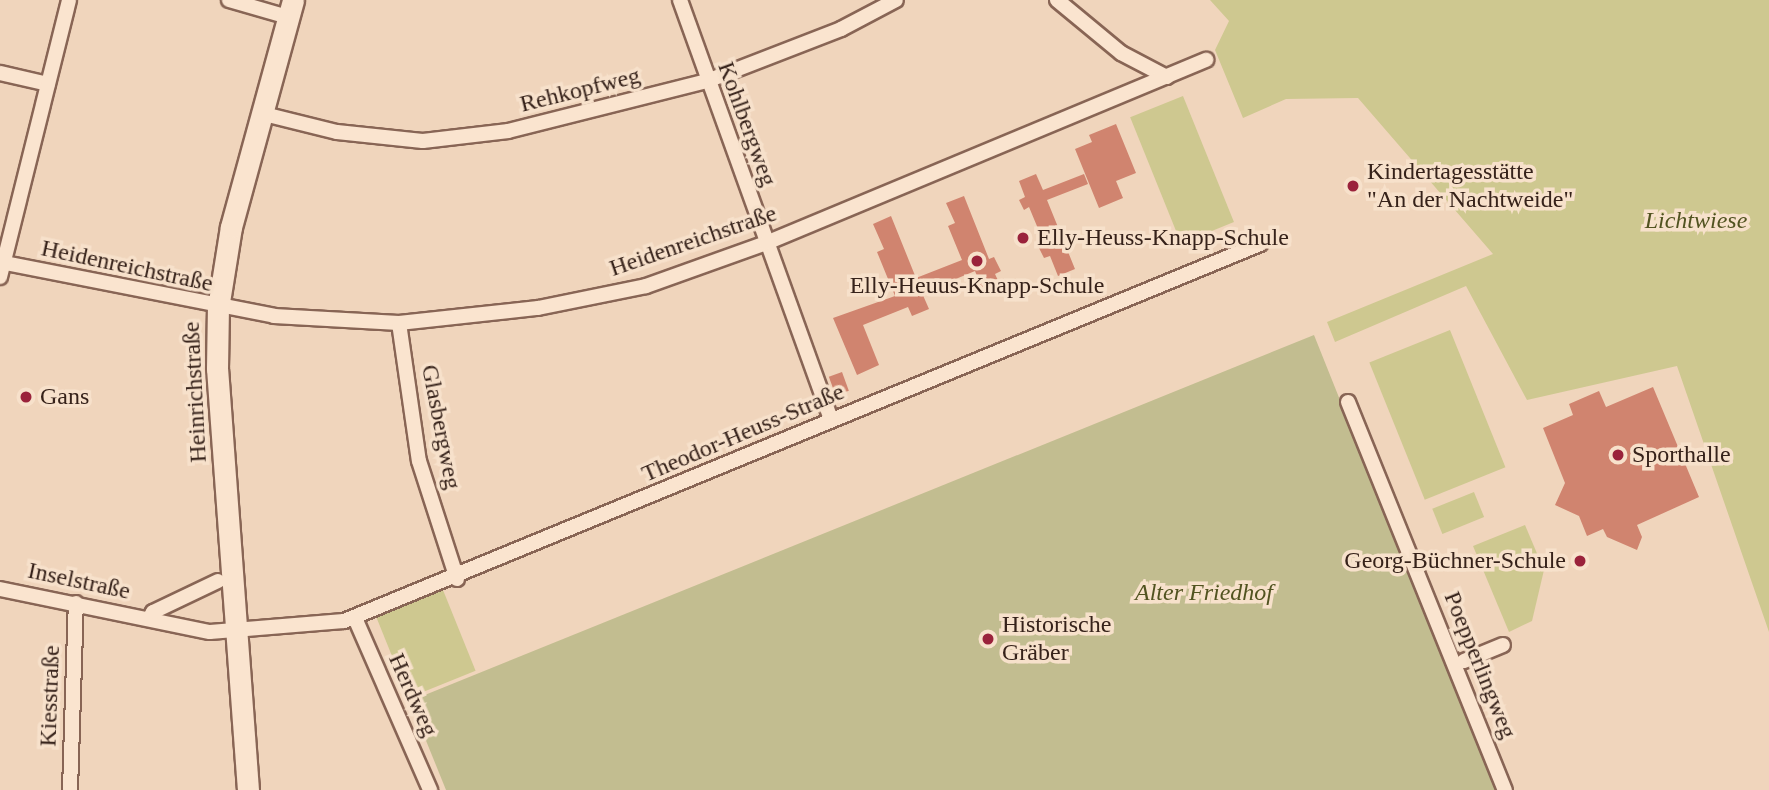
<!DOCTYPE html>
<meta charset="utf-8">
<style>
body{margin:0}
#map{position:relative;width:1769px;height:790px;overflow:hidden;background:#f0d5bc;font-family:"Times New Roman",serif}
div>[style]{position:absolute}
.green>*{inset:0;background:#cec890;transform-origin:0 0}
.cemetery>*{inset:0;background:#c2bd90}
.building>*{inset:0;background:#d0846f;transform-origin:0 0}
.roads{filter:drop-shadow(2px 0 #886555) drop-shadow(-2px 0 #886555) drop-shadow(0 2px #886555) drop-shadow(0 -2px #886555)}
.street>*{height:14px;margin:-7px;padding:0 7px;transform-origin:7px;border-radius:7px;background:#fae4cf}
.secondary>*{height:21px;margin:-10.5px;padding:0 10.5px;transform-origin:10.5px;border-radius:10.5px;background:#fae4cf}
.dots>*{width:19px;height:19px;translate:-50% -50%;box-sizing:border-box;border:4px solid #f7e1cb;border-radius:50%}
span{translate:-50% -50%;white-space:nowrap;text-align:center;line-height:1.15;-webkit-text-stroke:7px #f7e1cb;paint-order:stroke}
.street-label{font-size:24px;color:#36221a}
.poi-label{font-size:24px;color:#36221a}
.left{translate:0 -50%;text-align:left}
.right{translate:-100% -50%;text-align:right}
.park-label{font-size:24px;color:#515320;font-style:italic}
</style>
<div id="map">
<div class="green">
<i style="clip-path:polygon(1210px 0,1769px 0,1769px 632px,1677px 366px,1527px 400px,1466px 286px,1335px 342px,1327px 322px,1493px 254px,1358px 98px,1286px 99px,1243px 118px,1215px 50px,1229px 21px)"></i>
<i style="left:1183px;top:96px;width:136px;height:57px;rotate:68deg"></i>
<i style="left:1450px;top:330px;width:148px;height:87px;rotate:68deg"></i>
<i style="left:1474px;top:492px;width:27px;height:45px;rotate:68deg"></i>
<i style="clip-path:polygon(1525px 525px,1544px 570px,1532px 621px,1509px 632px,1473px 546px)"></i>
<i style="left:443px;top:590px;width:87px;height:72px;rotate:68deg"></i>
</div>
<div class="cemetery">
<i style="clip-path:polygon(1314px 335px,1496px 790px,446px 790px,410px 701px)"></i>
</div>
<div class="building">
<i style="clip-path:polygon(1116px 124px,1136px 173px,1116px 181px,1123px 198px,1099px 208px,1075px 149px,1092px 142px,1089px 135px)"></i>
<i style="clip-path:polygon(1036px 174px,1043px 190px,1084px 174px,1088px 184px,1047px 200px,1075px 269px,1058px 276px,1050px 256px,1044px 258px,1038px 246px,1044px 243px,1029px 207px,1024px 210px,1019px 200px,1025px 197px,1019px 181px)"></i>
<i style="clip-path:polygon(964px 196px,989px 259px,994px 257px,1001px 271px,995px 274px,1002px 289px,985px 296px,975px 271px,922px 293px,929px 309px,912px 316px,908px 307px,863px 325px,879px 365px,857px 375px,833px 318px,895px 296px,877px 252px,884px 249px,873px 224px,891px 216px,916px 278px,962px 260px,948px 226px,955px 223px,946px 203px)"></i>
<i style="left:842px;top:372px;width:20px;height:14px;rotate:70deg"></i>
<i style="clip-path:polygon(1653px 387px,1699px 497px,1637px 525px,1642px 537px,1637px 550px,1607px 537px,1603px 529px,1587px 536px,1579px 516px,1555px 505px,1565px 483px,1543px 428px,1573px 415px,1569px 404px,1599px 391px,1606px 407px)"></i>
</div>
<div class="roads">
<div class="street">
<i style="left:229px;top:0;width:61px;rotate:16.1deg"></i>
<i style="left:680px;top:0;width:446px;rotate:70.2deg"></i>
<i style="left:1057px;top:0;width:83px;rotate:39.6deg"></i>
<i style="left:1121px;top:53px;width:52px;rotate:27.6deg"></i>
<i style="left:0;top:73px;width:49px;rotate:12.9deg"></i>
<i style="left:260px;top:113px;width:79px;rotate:13.9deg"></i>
<i style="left:337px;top:132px;width:86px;rotate:6deg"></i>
<i style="left:423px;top:141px;width:86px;rotate:-6.7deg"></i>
<i style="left:508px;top:131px;width:205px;rotate:-14.1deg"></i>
<i style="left:707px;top:81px;width:144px;rotate:-21.2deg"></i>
<i style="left:841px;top:29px;width:62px;rotate:-27.8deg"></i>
<i style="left:0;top:262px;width:279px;rotate:11.1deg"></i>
<i style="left:274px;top:316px;width:125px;rotate:3.2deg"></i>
<i style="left:399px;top:323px;width:140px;rotate:-6.2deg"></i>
<i style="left:538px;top:308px;width:110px;rotate:-11.5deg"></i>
<i style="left:646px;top:286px;width:127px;rotate:-19.7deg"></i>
<i style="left:766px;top:243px;width:477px;rotate:-22.6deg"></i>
<i style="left:0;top:277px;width:285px;rotate:-76deg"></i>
<i style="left:399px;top:323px;width:139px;rotate:81.8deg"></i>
<i style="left:419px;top:461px;width:124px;rotate:72.1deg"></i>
<i style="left:1348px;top:402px;width:419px;rotate:68deg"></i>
<i style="left:0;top:589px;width:214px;rotate:11.6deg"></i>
<i style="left:210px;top:632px;width:134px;rotate:-4.7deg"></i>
<i style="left:344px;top:621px;width:991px;rotate:-22.37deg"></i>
<i style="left:355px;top:618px;width:188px;rotate:66.4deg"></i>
<i style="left:149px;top:619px;width:8px;rotate:-60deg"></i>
<i style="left:153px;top:612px;width:72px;rotate:-25.5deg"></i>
<i style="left:1464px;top:661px;width:42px;rotate:-22.3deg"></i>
<i style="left:70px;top:790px;width:187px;rotate:-88.2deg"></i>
</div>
<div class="secondary">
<i style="left:248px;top:790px;width:422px;rotate:-94.2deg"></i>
<i style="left:217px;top:369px;width:61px;rotate:-89.1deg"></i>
<i style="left:218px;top:308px;width:82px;rotate:-80.9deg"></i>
<i style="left:231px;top:227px;width:235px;rotate:-74.7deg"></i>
</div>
</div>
<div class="dots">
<i style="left:1353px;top:186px;background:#9a223b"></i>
<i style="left:1023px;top:238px;background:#9a223b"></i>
<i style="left:977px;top:261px;background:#9a223b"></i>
<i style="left:26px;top:397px;background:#9a223b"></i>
<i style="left:1618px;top:455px;background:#9a223b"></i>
<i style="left:1580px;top:561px;background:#9a223b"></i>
<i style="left:988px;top:639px;background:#9a223b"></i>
</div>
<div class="street-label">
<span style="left:580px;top:90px;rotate:-14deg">Rehkopfweg</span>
<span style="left:747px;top:124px;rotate:70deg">Kohlbergweg</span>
<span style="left:693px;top:241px;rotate:-19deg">Heidenreichstraße</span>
<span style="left:127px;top:266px;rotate:12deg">Heidenreichstraße</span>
<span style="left:195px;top:392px;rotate:-93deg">Heinrichstraße</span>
<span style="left:441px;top:427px;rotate:79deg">Glasbergweg</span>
<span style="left:743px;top:433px;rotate:-23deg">Theodor-Heuss-Straße</span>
<span style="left:79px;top:581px;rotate:12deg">Inselstraße</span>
<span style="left:1480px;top:665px;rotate:68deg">Poepperlingweg</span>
<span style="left:413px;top:695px;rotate:66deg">Herdweg</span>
<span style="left:50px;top:696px;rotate:-88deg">Kiesstraße</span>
</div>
<div class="poi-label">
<span class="left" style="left:1367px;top:186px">Kindertagesstätte<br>"An der Nachtweide"</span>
<span class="left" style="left:1037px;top:238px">Elly-Heuss-Knapp-Schule</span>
<span style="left:977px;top:286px">Elly-Heuus-Knapp-Schule</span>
<span class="left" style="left:40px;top:397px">Gans</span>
<span class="left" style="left:1632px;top:455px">Sporthalle</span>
<span class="right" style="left:1566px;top:561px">Georg-Büchner-Schule</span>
<span class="left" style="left:1002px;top:639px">Historische<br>Gräber</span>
</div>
<div class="park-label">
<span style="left:1696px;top:221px">Lichtwiese</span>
<span style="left:1204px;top:593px">Alter Friedhof</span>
</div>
</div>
